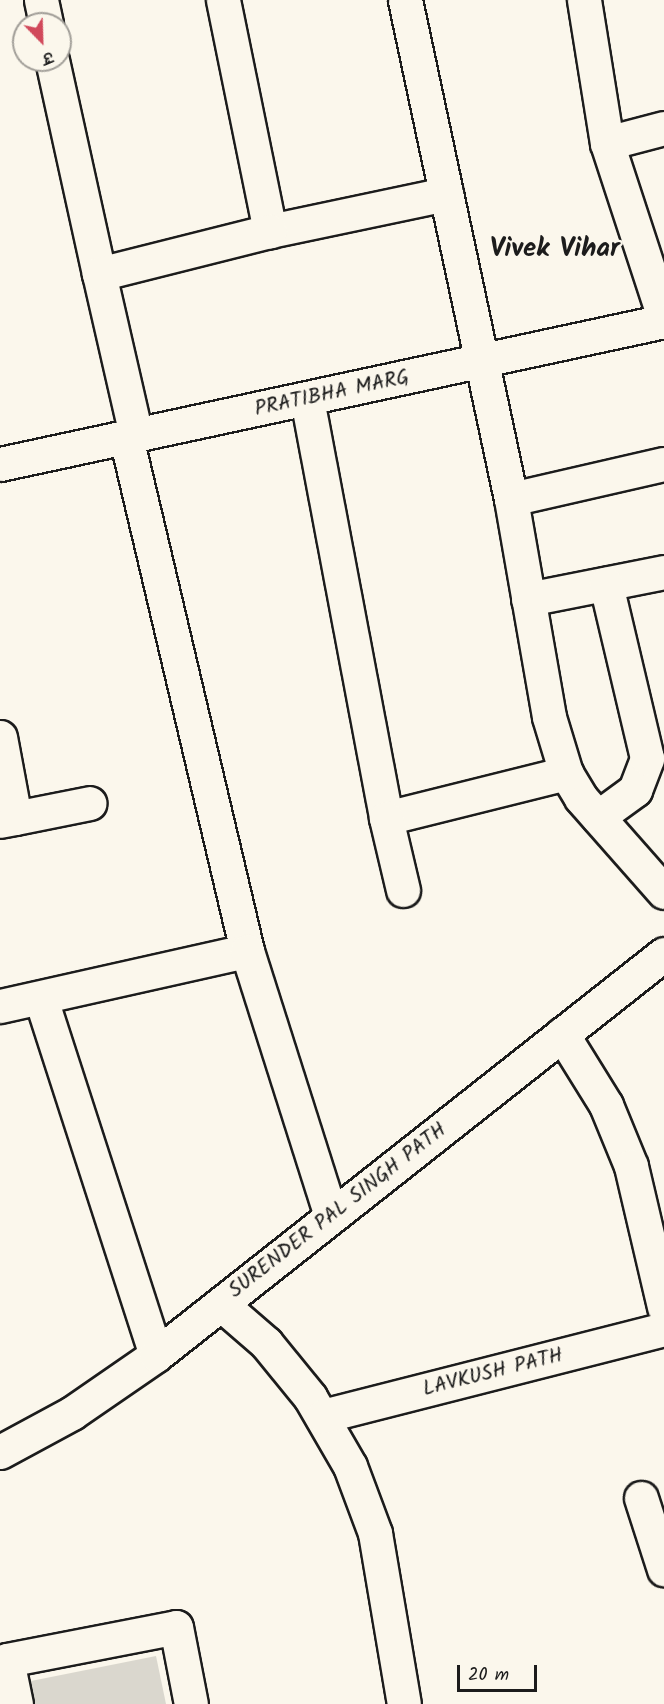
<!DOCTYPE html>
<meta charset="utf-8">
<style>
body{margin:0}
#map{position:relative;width:664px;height:1704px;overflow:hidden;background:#fbf7ec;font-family:Kalam,"Playpen Sans Deva",sans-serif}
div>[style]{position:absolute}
.green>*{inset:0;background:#dad7ce}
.roads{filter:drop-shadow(2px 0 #1c1c1c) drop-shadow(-2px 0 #1c1c1c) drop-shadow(0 2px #1c1c1c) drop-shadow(0 -2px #1c1c1c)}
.minor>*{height:33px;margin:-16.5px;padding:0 16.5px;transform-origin:16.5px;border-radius:16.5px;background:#fbf7ec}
span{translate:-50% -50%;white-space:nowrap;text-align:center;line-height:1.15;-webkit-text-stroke:4.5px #fbf7ec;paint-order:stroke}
.street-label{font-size:21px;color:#1c1c1c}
.district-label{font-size:27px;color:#1c1c1c;font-weight:700}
.north{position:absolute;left:12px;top:12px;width:60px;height:60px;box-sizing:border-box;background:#fbf7ec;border:2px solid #a29f99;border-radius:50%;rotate:157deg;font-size:16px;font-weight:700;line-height:24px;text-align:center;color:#1c1c1c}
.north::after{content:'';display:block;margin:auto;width:21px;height:27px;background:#d1495b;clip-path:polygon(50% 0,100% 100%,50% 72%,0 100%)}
.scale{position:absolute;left:457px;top:1665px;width:80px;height:27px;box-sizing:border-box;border:3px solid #1c1c1c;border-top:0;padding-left:8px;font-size:18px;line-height:21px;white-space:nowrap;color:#1c1c1c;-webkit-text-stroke:4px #fbf7ec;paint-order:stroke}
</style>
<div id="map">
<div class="green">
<i style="clip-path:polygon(156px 1656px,166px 1704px,30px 1704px,26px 1682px)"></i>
</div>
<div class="roads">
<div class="minor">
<i style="left:41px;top:0;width:25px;rotate:78deg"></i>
<i style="left:223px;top:0;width:236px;rotate:78.5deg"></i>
<i style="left:270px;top:231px;width:180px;rotate:-11.9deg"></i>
<i style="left:405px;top:0;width:510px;rotate:78.01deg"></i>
<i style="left:511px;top:499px;width:221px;rotate:80.1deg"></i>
<i style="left:549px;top:717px;width:59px;rotate:73.1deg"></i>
<i style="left:566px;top:773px;width:29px;rotate:59deg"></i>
<i style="left:581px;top:798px;width:125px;rotate:48.6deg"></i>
<i style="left:584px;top:0;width:145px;rotate:80.9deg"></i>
<i style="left:607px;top:143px;width:183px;rotate:71.9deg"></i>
<i style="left:52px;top:60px;width:219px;rotate:77.6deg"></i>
<i style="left:607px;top:143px;width:59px;rotate:-14.7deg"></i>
<i style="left:307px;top:399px;width:426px;rotate:79.3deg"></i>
<i style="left:386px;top:818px;width:186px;rotate:-14deg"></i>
<i style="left:136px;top:435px;width:165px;rotate:-102.9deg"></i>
<i style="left:99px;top:274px;width:176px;rotate:-14.1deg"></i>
<i style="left:126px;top:437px;width:528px;rotate:76.75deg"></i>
<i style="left:0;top:464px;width:679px;rotate:-12.15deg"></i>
<i style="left:511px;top:499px;width:157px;rotate:-12.9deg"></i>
<i style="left:528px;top:599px;width:139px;rotate:-11.2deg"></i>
<i style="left:0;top:737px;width:82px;rotate:79.5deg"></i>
<i style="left:15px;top:818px;width:15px;rotate:169deg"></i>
<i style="left:598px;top:817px;width:46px;rotate:-36.1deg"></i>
<i style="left:635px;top:790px;width:34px;rotate:-69deg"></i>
<i style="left:647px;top:758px;width:179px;rotate:-103.3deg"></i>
<i style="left:15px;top:818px;width:76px;rotate:-11.3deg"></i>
<i style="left:386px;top:818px;width:74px;rotate:76.7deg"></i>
<i style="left:41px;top:999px;width:374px;rotate:72.1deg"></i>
<i style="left:0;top:1006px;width:253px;rotate:-12.6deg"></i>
<i style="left:247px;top:951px;width:278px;rotate:72.4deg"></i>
<i style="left:562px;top:1034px;width:84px;rotate:58.2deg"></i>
<i style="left:606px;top:1105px;width:66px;rotate:67.7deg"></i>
<i style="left:631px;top:1166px;width:145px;rotate:76.8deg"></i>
<i style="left:221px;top:1304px;width:60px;rotate:40.9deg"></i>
<i style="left:266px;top:1343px;width:70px;rotate:50.8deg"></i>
<i style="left:310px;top:1397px;width:80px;rotate:59.9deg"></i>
<i style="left:350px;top:1466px;width:72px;rotate:69.5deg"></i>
<i style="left:375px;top:1533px;width:173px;rotate:80.4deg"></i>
<i style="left:323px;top:1416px;width:352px;rotate:-14.3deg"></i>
<i style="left:0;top:1452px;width:82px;rotate:-28.4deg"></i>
<i style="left:72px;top:1413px;width:102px;rotate:-34.6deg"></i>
<i style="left:156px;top:1355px;width:647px;rotate:-38.29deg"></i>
<i style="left:641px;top:1498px;width:75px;rotate:72.1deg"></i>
<i style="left:16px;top:1704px;width:45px;rotate:-101.6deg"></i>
<i style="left:7px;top:1660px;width:172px;rotate:-11deg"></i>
<i style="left:176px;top:1627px;width:78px;rotate:79deg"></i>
</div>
</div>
<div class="street-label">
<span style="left:332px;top:394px;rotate:-12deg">PRATIBHA MARG</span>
<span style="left:338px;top:1211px;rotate:-38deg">SURENDER PAL SINGH PATH</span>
<span style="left:493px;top:1373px;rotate:-14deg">LAVKUSH PATH</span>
</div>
<div class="district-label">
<span style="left:555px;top:249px">Vivek Vihar</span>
</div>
<div class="north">उ</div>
<div class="scale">20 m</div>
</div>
